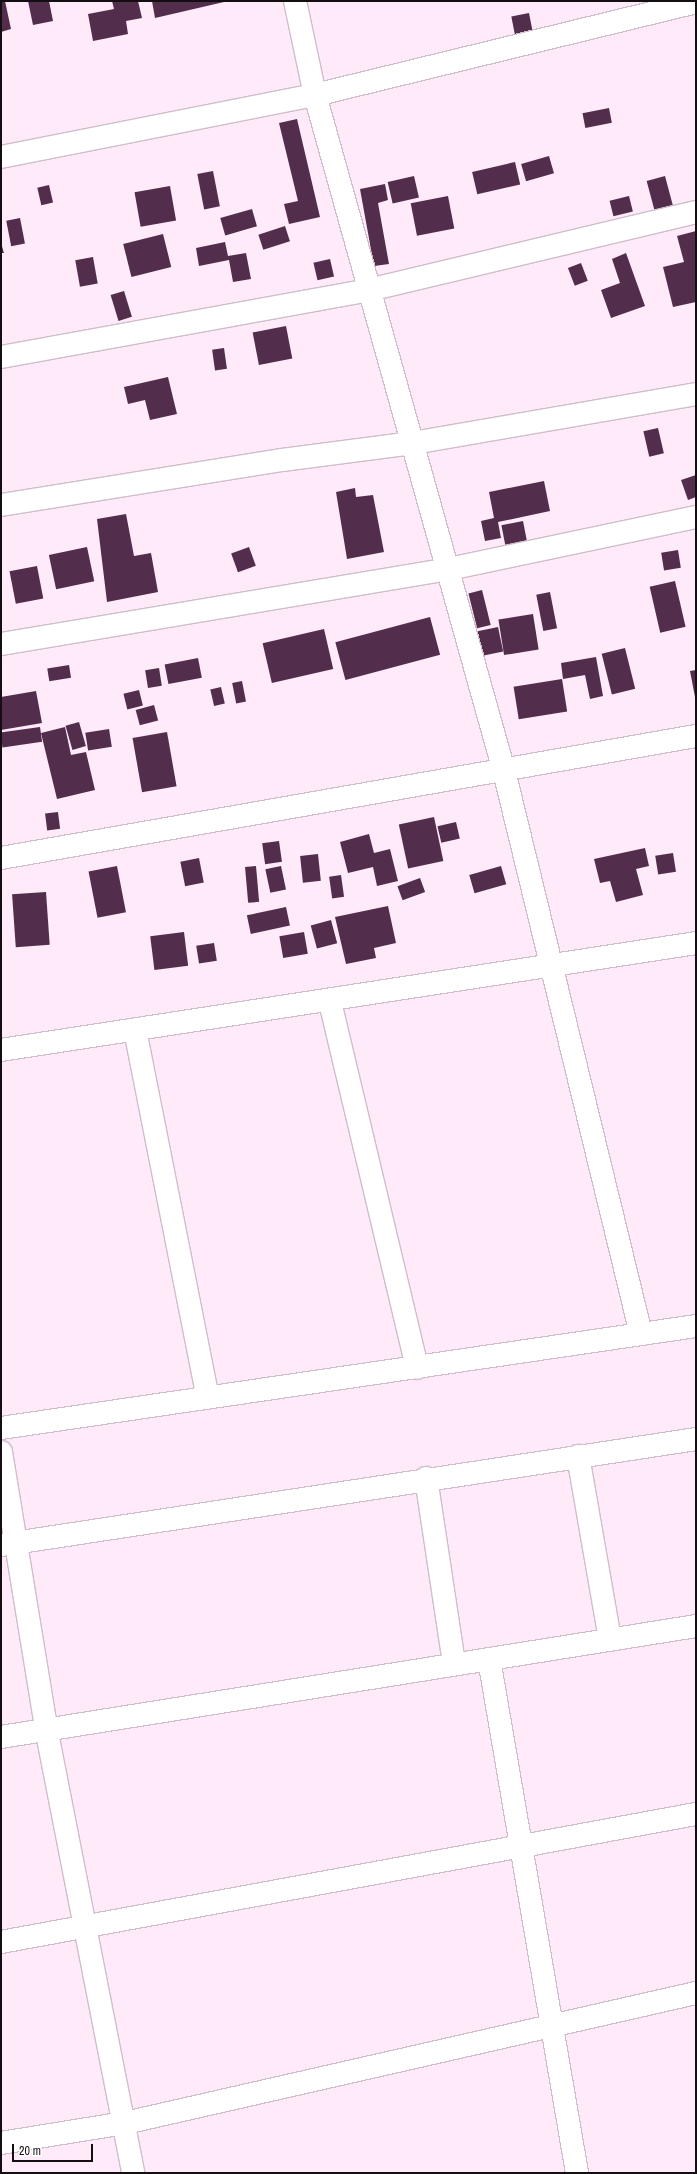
<!DOCTYPE html>
<style>
body{margin:0}
#map{position:relative;width:697px;height:2174px;overflow:hidden;background:#feeaf9;font-family:"Archivo Narrow",sans-serif}
div>[style]{position:absolute}
.building>*{inset:0;background:#532e4c;transform-origin:0 0}
.roads{filter:drop-shadow(1px 0 #d0bdcb) drop-shadow(-1px 0 #d0bdcb) drop-shadow(0 1px #d0bdcb) drop-shadow(0 -1px #d0bdcb)}
.minor>*{height:22px;margin:-11px;padding:0 11px;transform-origin:11px;border-radius:11px;background:#fff}
span{translate:-50% -50%;white-space:nowrap;text-align:center;line-height:1.15;-webkit-text-stroke:4px #fff;paint-order:stroke}
.frame{position:absolute;inset:0;border:2px solid #140e13;pointer-events:none}
.scale{position:absolute;left:12px;top:2144px;width:81px;height:18px;box-sizing:border-box;border:2px solid #140e13;border-top:0;padding-left:5px;font-size:12px;line-height:14px;white-space:nowrap;color:#140e13;-webkit-text-stroke:3px #fff;paint-order:stroke}
</style>
<div id="map">
<div class="building">
<i style="clip-path:polygon(1px 1px,5px 1px,11px 29px,1px 32px)"></i>
<i style="clip-path:polygon(28px 1px,49px 1px,53px 21px,33px 25px)"></i>
<i style="clip-path:polygon(112px 1px,138px 1px,142px 18px,126px 21px,128px 34px,93px 41px,88px 14px,114px 9px)"></i>
<i style="clip-path:polygon(152px 1px,224px 1px,224px 2px,155px 18px)"></i>
<i style="left:529px;top:13px;width:21px;height:18px;rotate:79deg"></i>
<i style="left:609px;top:108px;width:15px;height:27px;rotate:79deg"></i>
<i style="clip-path:polygon(297px 119px,320px 217px,289px 224px,284px 204px,298px 201px,279px 123px)"></i>
<i style="left:549px;top:156px;width:18px;height:29px;rotate:74deg"></i>
<i style="left:515px;top:162px;width:23px;height:44px;rotate:77deg"></i>
<i style="left:213px;top:171px;width:36px;height:16px;rotate:79deg"></i>
<i style="left:414px;top:176px;width:22px;height:27px;rotate:77deg"></i>
<i style="left:665px;top:176px;width:30px;height:19px;rotate:75deg"></i>
<i style="clip-path:polygon(385px 184px,388px 200px,378px 203px,389px 264px,374px 266px,360px 189px)"></i>
<i style="left:49px;top:185px;width:18px;height:12px;rotate:77deg"></i>
<i style="left:170px;top:186px;width:35px;height:36px;rotate:80deg"></i>
<i style="left:448px;top:196px;width:33px;height:38px;rotate:79deg"></i>
<i style="left:629px;top:196px;width:16px;height:20px;rotate:76deg"></i>
<i style="left:252px;top:209px;width:18px;height:33px;rotate:74deg"></i>
<i style="left:20px;top:218px;width:26px;height:14px;rotate:79deg"></i>
<i style="left:285px;top:226px;width:16px;height:28px;rotate:72deg"></i>
<i style="clip-path:polygon(696px 231px,696px 302px,673px 307px,663px 267px,684px 262px,677px 236px)"></i>
<i style="left:163px;top:234px;width:34px;height:41px;rotate:76deg"></i>
<i style="clip-path:polygon(225px 242px,228px 256px,246px 253px,251px 279px,233px 282px,229px 260px,199px 266px,196px 248px)"></i>
<i style="clip-path:polygon(1px 243px,4px 253px,1px 253px)"></i>
<i style="clip-path:polygon(626px 253px,645px 306px,611px 318px,601px 290px,620px 283px,612px 259px)"></i>
<i style="left:93px;top:257px;width:27px;height:18px;rotate:80deg"></i>
<i style="left:330px;top:259px;width:18px;height:17px;rotate:77deg"></i>
<i style="left:581px;top:263px;width:19px;height:14px;rotate:69deg"></i>
<i style="left:124px;top:291px;width:27px;height:14px;rotate:73deg"></i>
<i style="left:286px;top:326px;width:33px;height:34px;rotate:79deg"></i>
<i style="left:224px;top:348px;width:21px;height:12px;rotate:82deg"></i>
<i style="clip-path:polygon(168px 377px,177px 414px,150px 420px,145px 400px,128px 404px,124px 387px)"></i>
<i style="left:658px;top:428px;width:26px;height:15px;rotate:77deg"></i>
<i style="clip-path:polygon(696px 475px,696px 497px,688px 500px,681px 480px)"></i>
<i style="clip-path:polygon(544px 481px,550px 511px,498px 522px,501px 538px,485px 541px,481px 521px,494px 518px,489px 492px)"></i>
<i style="clip-path:polygon(355px 488px,356px 497px,373px 495px,384px 552px,347px 559px,336px 492px)"></i>
<i style="clip-path:polygon(126px 514px,134px 556px,151px 553px,158px 592px,107px 602px,97px 519px)"></i>
<i style="left:523px;top:521px;width:21px;height:22px;rotate:79deg"></i>
<i style="left:87px;top:547px;width:35px;height:39px;rotate:78deg"></i>
<i style="left:249px;top:547px;width:20px;height:19px;rotate:70deg"></i>
<i style="left:678px;top:550px;width:18px;height:17px;rotate:81deg"></i>
<i style="left:37px;top:566px;width:33px;height:28px;rotate:79deg"></i>
<i style="left:675px;top:581px;width:47px;height:26px;rotate:77deg"></i>
<i style="left:482px;top:590px;width:36px;height:14px;rotate:76deg"></i>
<i style="left:550px;top:592px;width:37px;height:14px;rotate:79deg"></i>
<i style="left:533px;top:614px;width:36px;height:35px;rotate:81deg"></i>
<i style="left:430px;top:617px;width:39px;height:98px;rotate:75deg"></i>
<i style="left:498px;top:627px;width:25px;height:21px;rotate:78deg"></i>
<i style="left:324px;top:629px;width:41px;height:63px;rotate:77deg"></i>
<i style="left:625px;top:648px;width:42px;height:24px;rotate:76deg"></i>
<i style="clip-path:polygon(596px 657px,603px 696px,590px 699px,585px 675px,563px 679px,561px 663px)"></i>
<i style="left:198px;top:658px;width:20px;height:34px;rotate:79deg"></i>
<i style="left:69px;top:665px;width:13px;height:22px;rotate:81deg"></i>
<i style="left:159px;top:668px;width:18px;height:14px;rotate:81deg"></i>
<i style="clip-path:polygon(696px 670px,696px 697px,695px 697px,690px 671px)"></i>
<i style="left:562px;top:679px;width:33px;height:49px;rotate:81deg"></i>
<i style="left:242px;top:681px;width:21px;height:10px;rotate:79deg"></i>
<i style="left:221px;top:687px;width:17px;height:11px;rotate:77deg"></i>
<i style="left:139px;top:690px;width:16px;height:16px;rotate:76deg"></i>
<i style="clip-path:polygon(36px 691px,42px 723px,1px 730px,1px 697px)"></i>
<i style="left:154px;top:705px;width:16px;height:19px;rotate:75deg"></i>
<i style="left:79px;top:722px;width:25px;height:14px;rotate:74deg"></i>
<i style="left:40px;top:727px;width:15px;height:40px;rotate:82deg"></i>
<i style="clip-path:polygon(65px 727px,71px 755px,86px 752px,95px 790px,57px 799px,41px 733px)"></i>
<i style="left:109px;top:729px;width:18px;height:24px;rotate:81deg"></i>
<i style="left:167px;top:732px;width:55px;height:35px;rotate:80deg"></i>
<i style="left:58px;top:812px;width:17px;height:13px;rotate:83deg"></i>
<i style="left:434px;top:817px;width:45px;height:36px;rotate:78deg"></i>
<i style="left:456px;top:822px;width:17px;height:19px;rotate:77deg"></i>
<i style="clip-path:polygon(369px 834px,374px 853px,390px 849px,398px 881px,377px 886px,373px 867px,348px 873px,340px 842px)"></i>
<i style="left:279px;top:841px;width:21px;height:17px;rotate:82deg"></i>
<i style="clip-path:polygon(645px 848px,649px 866px,636px 869px,643px 895px,616px 902px,610px 881px,600px 883px,594px 859px)"></i>
<i style="left:673px;top:853px;width:19px;height:18px;rotate:81deg"></i>
<i style="left:318px;top:854px;width:27px;height:18px;rotate:84deg"></i>
<i style="left:199px;top:858px;width:25px;height:19px;rotate:79deg"></i>
<i style="left:117px;top:866px;width:47px;height:29px;rotate:79deg"></i>
<i style="left:256px;top:866px;width:36px;height:11px;rotate:85deg"></i>
<i style="left:281px;top:866px;width:24px;height:16px;rotate:78deg"></i>
<i style="left:501px;top:866px;width:19px;height:33px;rotate:74deg"></i>
<i style="left:341px;top:875px;width:22px;height:12px;rotate:82deg"></i>
<i style="left:420px;top:878px;width:15px;height:24px;rotate:70deg"></i>
<i style="left:46px;top:892px;width:53px;height:34px;rotate:86deg"></i>
<i style="clip-path:polygon(388px 906px,396px 943px,374px 948px,376px 958px,346px 964px,335px 917px)"></i>
<i style="left:286px;top:907px;width:19px;height:40px;rotate:78deg"></i>
<i style="left:331px;top:920px;width:24px;height:21px;rotate:75deg"></i>
<i style="left:184px;top:932px;width:34px;height:34px;rotate:83deg"></i>
<i style="left:304px;top:932px;width:22px;height:25px;rotate:80deg"></i>
<i style="left:214px;top:943px;width:18px;height:18px;rotate:81deg"></i>
</div>
<div class="roads">
<div class="minor">
<i style="left:295px;top:1px;width:96px;rotate:78deg"></i>
<i style="left:315px;top:95px;width:702px;rotate:74.38deg"></i>
<i style="left:504px;top:771px;width:579px;rotate:76.32deg"></i>
<i style="left:1px;top:157px;width:320px;rotate:-11.2deg"></i>
<i style="left:315px;top:95px;width:392px;rotate:-13.7deg"></i>
<i style="left:1px;top:357px;width:374px;rotate:-10.3deg"></i>
<i style="left:369px;top:290px;width:336px;rotate:-13.4deg"></i>
<i style="left:1px;top:505px;width:285px;rotate:-9.1deg"></i>
<i style="left:282px;top:460px;width:132px;rotate:-7.4deg"></i>
<i style="left:413px;top:443px;width:287px;rotate:-9.8deg"></i>
<i style="left:1px;top:644px;width:454px;rotate:-9.5deg"></i>
<i style="left:449px;top:569px;width:252px;rotate:-11.9deg"></i>
<i style="left:1px;top:858px;width:706px;rotate:-9.96deg"></i>
<i style="left:330px;top:1002px;width:376px;rotate:76.6deg"></i>
<i style="left:135px;top:1030px;width:374px;rotate:78.8deg"></i>
<i style="left:1px;top:1050px;width:703px;rotate:-8.75deg"></i>
<i style="left:1px;top:1428px;width:702px;rotate:-8.35deg"></i>
<i style="left:1px;top:1452px;width:280px;rotate:80.7deg"></i>
<i style="left:46px;top:1728px;width:453px;rotate:78.9deg"></i>
<i style="left:578px;top:1456px;width:186px;rotate:80.1deg"></i>
<i style="left:426px;top:1478px;width:188px;rotate:81.4deg"></i>
<i style="left:1px;top:1545px;width:703px;rotate:-8.67deg"></i>
<i style="left:489px;top:1659px;width:521px;rotate:80.28deg"></i>
<i style="left:1px;top:1737px;width:704px;rotate:-9.07deg"></i>
<i style="left:1px;top:1942px;width:707px;rotate:-10.44deg"></i>
<i style="left:1px;top:2143px;width:126px;rotate:-9.2deg"></i>
<i style="left:125px;top:2123px;width:586px;rotate:-12.83deg"></i>
</div>
</div>
<div class="frame"></div>
<div class="scale">20 m</div>
</div>
